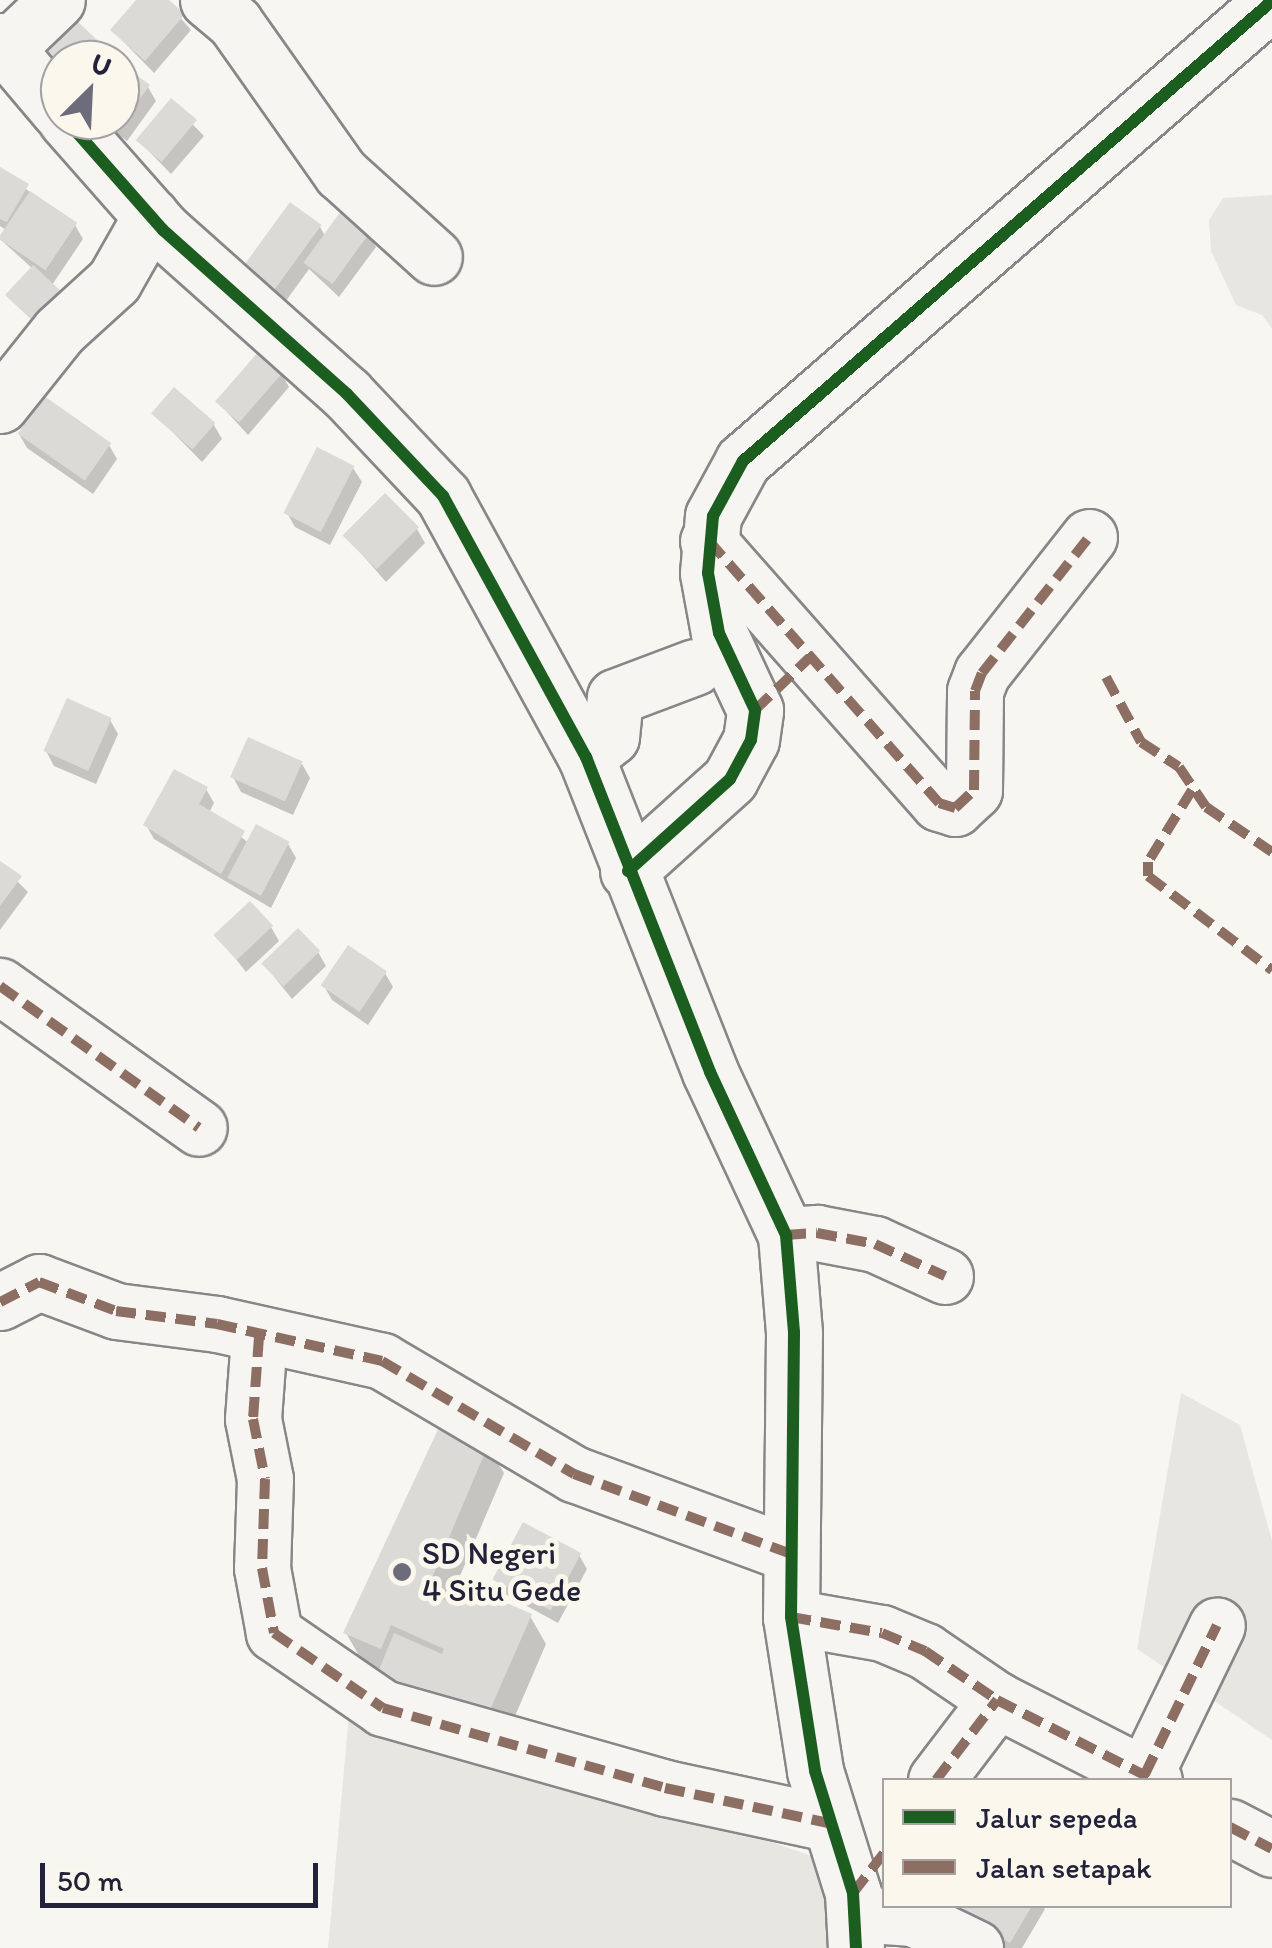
<!DOCTYPE html>
<style>
body{margin:0}
#map{position:relative;width:1272px;height:1948px;overflow:hidden;background:#f8f6f0;font-family:Itim,sans-serif}
div>[style]{position:absolute}
.green>*{inset:0;background:#e8e6e0}
.shadow>*{inset:0;background:#0003}
.building>*{inset:0;background:#dbdad7;transform-origin:0 0}
.roads{filter:drop-shadow(2px 0 #878688) drop-shadow(-2px 0 #878688) drop-shadow(0 2px #878688) drop-shadow(0 -2px #878688)}
.minor>*{height:55px;margin:-27.5px;padding:0 27.5px;transform-origin:27.5px;border-radius:27.5px;background:#f6f5f1}
.quiet>*{height:10px;margin-top:-5px;transform-origin:0;background:repeating-linear-gradient(90deg,#8d6e63 0 20px,transparent 0 30px)}
.cycleway>*{height:12px;margin:-6px;padding:0 6px;transform-origin:6px;border-radius:6px;background:#1b5e20}
.dots>*{width:28px;height:28px;translate:-50% -50%;box-sizing:border-box;border:5px solid #fbf7ec;border-radius:50%}
span{translate:-50% -50%;white-space:nowrap;text-align:center;line-height:1.15;-webkit-text-stroke:10px #fbf7ec;paint-order:stroke}
.poi-label{font-size:32px;color:#22223b}
.left{translate:0 -50%;text-align:left}
.legend{position:absolute;left:882px;top:1778px;width:350px;height:130px;box-sizing:border-box;background:#fbf7ec;border:2px solid #a4a2a5;margin:0;padding:12px 18px;list-style:none;font-size:30px;color:#22223b}
.legend li{display:flex;align-items:center;gap:20px;height:50px}
.legend b{width:50px;border:2px solid #a4a2a5}
.north{position:absolute;left:40px;top:40px;width:100px;height:100px;box-sizing:border-box;background:#fbf7ec;border:2px solid #a4a2a5;border-radius:50%;rotate:24deg;font-size:28px;font-weight:700;line-height:40px;text-align:center;color:#22223b}
.north::after{content:'';display:block;margin:auto;width:35px;height:45px;background:#6d6c7a;clip-path:polygon(50% 0,100% 100%,50% 72%,0 100%)}
.scale{position:absolute;left:40px;top:1863px;width:278px;height:45px;box-sizing:border-box;border:5px solid #22223b;border-top:0;padding-left:12px;font-size:30px;line-height:35px;white-space:nowrap;color:#22223b;-webkit-text-stroke:8px #fbf7ec;paint-order:stroke}
</style>
<div id="map">
<div class="green">
<i style="clip-path:polygon(1272px 195px,1272px 329px,1262px 315px,1236px 305px,1211px 251px,1209px 220px,1223px 198px)"></i>
<i style="clip-path:polygon(1181px 1393px,1240px 1425px,1272px 1541px,1272px 1740px,1137px 1649px)"></i>
<i style="clip-path:polygon(351px 1692px,817px 1858px,836px 1948px,328px 1948px)"></i>
</div>
<div class="shadow">
<i style="clip-path:polygon(139px 0,165px 0,191px 30px,154px 73px,113px 31px)"></i>
<i style="clip-path:polygon(120px 70px,148px 87px,156px 101px,127px 141px,100px 120px,120px 120px)"></i>
<i style="clip-path:polygon(171px 102px,204px 136px,171px 174px,139px 141px)"></i>
<i style="clip-path:polygon(0 170px,75px 225px,83px 239px,52px 285px,51px 340px,9px 296px,33px 269px,0 239px,6px 230px,0 226px)"></i>
<i style="clip-path:polygon(320px 227px,325px 236px,368px 233px,376px 247px,339px 297px,309px 269px,278px 312px,247px 291px)"></i>
<i style="clip-path:polygon(281px 373px,289px 387px,248px 435px,218px 402px)"></i>
<i style="clip-path:polygon(154px 413px,214px 425px,222px 439px,202px 462px)"></i>
<i style="clip-path:polygon(19px 434px,109px 445px,117px 459px,93px 494px,27px 448px)"></i>
<i style="clip-path:polygon(353px 468px,362px 482px,330px 545px,295px 527px,287px 513px)"></i>
<i style="clip-path:polygon(417px 529px,425px 543px,386px 582px,346px 536px)"></i>
<i style="clip-path:polygon(110px 720px,118px 734px,96px 784px,54px 766px,46px 751px)"></i>
<i style="clip-path:polygon(302px 764px,310px 778px,293px 815px,241px 792px,233px 777px)"></i>
<i style="clip-path:polygon(206px 789px,214px 803px,209px 813px,249px 843px,288px 844px,296px 858px,271px 908px,154px 839px,146px 825px)"></i>
<i style="clip-path:polygon(0 864px,28px 892px,0 930px)"></i>
<i style="clip-path:polygon(271px 927px,279px 941px,246px 972px,217px 935px)"></i>
<i style="clip-path:polygon(318px 952px,326px 966px,292px 999px,264px 964px)"></i>
<i style="clip-path:polygon(385px 973px,393px 987px,368px 1025px,332px 1000px,324px 986px)"></i>
<i style="clip-path:polygon(487px 1445px,504px 1473px,448px 1604px,530px 1616px,546px 1644px,496px 1760px,362px 1661px,346px 1633px)"></i>
<i style="clip-path:polygon(579px 1555px,587px 1569px,558px 1623px,503px 1593px,495px 1579px)"></i>
<i style="clip-path:polygon(968px 1906px,1043px 1906px,1045px 1909px,1022px 1948px,1005px 1948px,971px 1928px,963px 1914px)"></i>
</div>
<div class="building">
<i style="clip-path:polygon(136px 0,169px 0,185px 14px,145px 61px,110px 30px)"></i>
<i style="clip-path:polygon(77px 21px,109px 51px,101px 60px,60px 64px,48px 52px)"></i>
<i style="clip-path:polygon(120px 63px,150px 85px,118px 128px,107px 120px,120px 120px)"></i>
<i style="left:171px;top:98px;width:34px;height:55px;rotate:40deg"></i>
<i style="clip-path:polygon(0 167px,29px 184px,7px 222px,0 219px)"></i>
<i style="left:30px;top:191px;width:57px;height:57px;rotate:34deg"></i>
<i style="left:290px;top:202px;width:39px;height:92px;rotate:36deg"></i>
<i style="left:341px;top:211px;width:36px;height:64px;rotate:36deg"></i>
<i style="left:33px;top:265px;width:49px;height:41px;rotate:43deg"></i>
<i style="left:259px;top:351px;width:32px;height:67px;rotate:41deg"></i>
<i style="left:174px;top:387px;width:55px;height:35px;rotate:41deg"></i>
<i style="left:44px;top:396px;width:82px;height:46px;rotate:35deg"></i>
<i style="left:317px;top:447px;width:42px;height:74px;rotate:27deg"></i>
<i style="left:385px;top:493px;width:48px;height:60px;rotate:45deg"></i>
<i style="left:67px;top:698px;width:49px;height:58px;rotate:24deg"></i>
<i style="left:248px;top:737px;width:60px;height:44px;rotate:24deg"></i>
<i style="clip-path:polygon(174px 769px,208px 787px,199px 804px,245px 831px,221px 874px,143px 825px)"></i>
<i style="left:256px;top:824px;width:38px;height:61px;rotate:28deg"></i>
<i style="clip-path:polygon(0 861px,22px 876px,0 906px)"></i>
<i style="left:250px;top:901px;width:34px;height:50px;rotate:47deg"></i>
<i style="left:298px;top:928px;width:32px;height:51px;rotate:46deg"></i>
<i style="left:348px;top:945px;width:47px;height:49px;rotate:34deg"></i>
<i style="clip-path:polygon(441px 1423px,489px 1443px,426px 1592px,461px 1607px,470px 1587px,532px 1614px,480px 1733px,372px 1687px,394px 1633px,442px 1654px,444px 1649px,391px 1625px,381px 1649px,343px 1633px)"></i>
<i style="left:523px;top:1522px;width:66px;height:65px;rotate:28deg"></i>
<i style="clip-path:polygon(965px 1906px,1032px 1906px,1010px 1943px,960px 1914px)"></i>
</div>
<div class="roads">
<div class="minor">
<i style="left:208px;top:0;width:35px;rotate:40deg"></i>
<i style="left:235px;top:23px;width:184px;rotate:54.8deg"></i>
<i style="left:341px;top:173px;width:125px;rotate:42.1deg"></i>
<i style="left:0;top:41px;width:93px;rotate:49.8deg"></i>
<i style="left:7px;top:48px;width:69px;rotate:-43.8deg"></i>
<i style="left:66px;top:120px;width:147px;rotate:48.6deg"></i>
<i style="left:163px;top:230px;width:246px;rotate:41.7deg"></i>
<i style="left:347px;top:394px;width:140px;rotate:46.7deg"></i>
<i style="left:443px;top:496px;width:298px;rotate:61.3deg"></i>
<i style="left:586px;top:757px;width:339px;rotate:68.5deg"></i>
<i style="left:710px;top:1072px;width:180px;rotate:65deg"></i>
<i style="left:786px;top:1235px;width:98px;rotate:85.3deg"></i>
<i style="left:794px;top:1333px;width:284px;rotate:90.6deg"></i>
<i style="left:791px;top:1617px;width:156px;rotate:81.1deg"></i>
<i style="left:815px;top:1771px;width:128px;rotate:72.7deg"></i>
<i style="left:853px;top:1893px;width:55px;rotate:86.9deg"></i>
<i style="left:0;top:405px;width:95px;rotate:-51.4deg"></i>
<i style="left:59px;top:331px;width:74px;rotate:-42.3deg"></i>
<i style="left:114px;top:281px;width:75px;rotate:-60.4deg"></i>
<i style="left:708px;top:541px;width:349px;rotate:48.6deg"></i>
<i style="left:939px;top:803px;width:17px;rotate:17deg"></i>
<i style="left:955px;top:808px;width:26px;rotate:-43deg"></i>
<i style="left:974px;top:790px;width:99px;rotate:-89.4deg"></i>
<i style="left:975px;top:691px;width:19px;rotate:-69deg"></i>
<i style="left:982px;top:673px;width:173px;rotate:-51.8deg"></i>
<i style="left:586px;top:757px;width:32px;rotate:-39deg"></i>
<i style="left:611px;top:737px;width:40px;rotate:-84.3deg"></i>
<i style="left:615px;top:697px;width:85px;rotate:-20.6deg"></i>
<i style="left:628px;top:871px;width:137px;rotate:-42deg"></i>
<i style="left:730px;top:779px;width:44px;rotate:-61.7deg"></i>
<i style="left:751px;top:740px;width:30px;rotate:-82deg"></i>
<i style="left:755px;top:710px;width:85px;rotate:-115.1deg"></i>
<i style="left:719px;top:633px;width:61px;rotate:-100.4deg"></i>
<i style="left:708px;top:573px;width:57px;rotate:-85deg"></i>
<i style="left:713px;top:516px;width:63px;rotate:-61.4deg"></i>
<i style="left:743px;top:461px;width:701px;rotate:-41.01deg"></i>
<i style="left:0;top:986px;width:244px;rotate:35.5deg"></i>
<i style="left:786px;top:1235px;width:31px;rotate:-4deg"></i>
<i style="left:817px;top:1233px;width:59px;rotate:10.7deg"></i>
<i style="left:875px;top:1244px;width:77px;rotate:24.6deg"></i>
<i style="left:0;top:1302px;width:44px;rotate:-27.1deg"></i>
<i style="left:39px;top:1282px;width:82px;rotate:20.6deg"></i>
<i style="left:116px;top:1311px;width:102px;rotate:7.3deg"></i>
<i style="left:217px;top:1324px;width:169px;rotate:12.6deg"></i>
<i style="left:382px;top:1361px;width:223px;rotate:30.5deg"></i>
<i style="left:574px;top:1474px;width:229px;rotate:20.2deg"></i>
<i style="left:259px;top:1337px;width:82px;rotate:94.2deg"></i>
<i style="left:253px;top:1419px;width:61px;rotate:78.7deg"></i>
<i style="left:265px;top:1479px;width:89px;rotate:91.9deg"></i>
<i style="left:262px;top:1568px;width:66px;rotate:79.5deg"></i>
<i style="left:274px;top:1633px;width:132px;rotate:34.5deg"></i>
<i style="left:383px;top:1708px;width:293px;rotate:15.8deg"></i>
<i style="left:665px;top:1788px;width:167px;rotate:12.1deg"></i>
<i style="left:791px;top:1617px;width:92px;rotate:10deg"></i>
<i style="left:882px;top:1633px;width:47px;rotate:22.7deg"></i>
<i style="left:925px;top:1651px;width:87px;rotate:34.2deg"></i>
<i style="left:997px;top:1700px;width:176px;rotate:27deg"></i>
<i style="left:1145px;top:1774px;width:165px;rotate:-64.2deg"></i>
<i style="left:936px;top:1780px;width:101px;rotate:-52.7deg"></i>
<i style="left:1230px;top:1827px;width:47px;rotate:27.6deg"></i>
<i style="left:856px;top:1914px;width:57px;rotate:4deg"></i>
<i style="left:913px;top:1918px;width:69px;rotate:25.8deg"></i>
</div>
</div>
<div class="quiet">
<i style="left:709px;top:541px;width:349px;rotate:48.7deg"></i>
<i style="left:939px;top:803px;width:17px;rotate:17deg"></i>
<i style="left:955px;top:808px;width:26px;rotate:-43deg"></i>
<i style="left:974px;top:790px;width:99px;rotate:-89.4deg"></i>
<i style="left:975px;top:691px;width:19px;rotate:-69deg"></i>
<i style="left:982px;top:673px;width:173px;rotate:-51.8deg"></i>
<i style="left:1106px;top:677px;width:74px;rotate:61.7deg"></i>
<i style="left:1141px;top:742px;width:45px;rotate:33.3deg"></i>
<i style="left:1179px;top:767px;width:48px;rotate:56deg"></i>
<i style="left:1206px;top:807px;width:80px;rotate:34.3deg"></i>
<i style="left:755px;top:710px;width:76px;rotate:-43.9deg"></i>
<i style="left:1192px;top:790px;width:84px;rotate:121.4deg"></i>
<i style="left:1148px;top:862px;width:14px;rotate:90deg"></i>
<i style="left:1148px;top:876px;width:156px;rotate:37.2deg"></i>
<i style="left:0;top:986px;width:244px;rotate:35.5deg"></i>
<i style="left:786px;top:1235px;width:31px;rotate:-4deg"></i>
<i style="left:817px;top:1233px;width:59px;rotate:10.7deg"></i>
<i style="left:875px;top:1244px;width:77px;rotate:24.6deg"></i>
<i style="left:0;top:1302px;width:44px;rotate:-27.1deg"></i>
<i style="left:39px;top:1282px;width:82px;rotate:20.6deg"></i>
<i style="left:116px;top:1311px;width:102px;rotate:7.3deg"></i>
<i style="left:217px;top:1324px;width:169px;rotate:12.6deg"></i>
<i style="left:382px;top:1361px;width:223px;rotate:30.5deg"></i>
<i style="left:574px;top:1474px;width:229px;rotate:20.2deg"></i>
<i style="left:259px;top:1337px;width:82px;rotate:94.2deg"></i>
<i style="left:253px;top:1419px;width:61px;rotate:78.7deg"></i>
<i style="left:265px;top:1479px;width:89px;rotate:91.9deg"></i>
<i style="left:262px;top:1568px;width:66px;rotate:79.5deg"></i>
<i style="left:274px;top:1633px;width:132px;rotate:34.5deg"></i>
<i style="left:383px;top:1708px;width:293px;rotate:15.8deg"></i>
<i style="left:665px;top:1788px;width:167px;rotate:12.1deg"></i>
<i style="left:791px;top:1617px;width:92px;rotate:10deg"></i>
<i style="left:882px;top:1633px;width:47px;rotate:22.7deg"></i>
<i style="left:925px;top:1651px;width:87px;rotate:34.2deg"></i>
<i style="left:997px;top:1700px;width:176px;rotate:27deg"></i>
<i style="left:1145px;top:1774px;width:165px;rotate:-64.2deg"></i>
<i style="left:936px;top:1780px;width:101px;rotate:-52.7deg"></i>
<i style="left:1230px;top:1827px;width:47px;rotate:27.6deg"></i>
<i style="left:853px;top:1893px;width:51px;rotate:-52.2deg"></i>
</div>
<div class="cycleway">
<i style="left:66px;top:120px;width:147px;rotate:48.6deg"></i>
<i style="left:163px;top:230px;width:246px;rotate:41.7deg"></i>
<i style="left:347px;top:394px;width:140px;rotate:46.7deg"></i>
<i style="left:443px;top:496px;width:298px;rotate:61.3deg"></i>
<i style="left:586px;top:757px;width:339px;rotate:68.5deg"></i>
<i style="left:710px;top:1072px;width:180px;rotate:65deg"></i>
<i style="left:786px;top:1235px;width:98px;rotate:85.3deg"></i>
<i style="left:794px;top:1333px;width:284px;rotate:90.6deg"></i>
<i style="left:791px;top:1617px;width:156px;rotate:81.1deg"></i>
<i style="left:815px;top:1771px;width:128px;rotate:72.7deg"></i>
<i style="left:853px;top:1893px;width:55px;rotate:86.9deg"></i>
<i style="left:628px;top:871px;width:137px;rotate:-42deg"></i>
<i style="left:730px;top:779px;width:44px;rotate:-61.7deg"></i>
<i style="left:751px;top:740px;width:30px;rotate:-82deg"></i>
<i style="left:755px;top:710px;width:85px;rotate:-115.1deg"></i>
<i style="left:719px;top:633px;width:61px;rotate:-100.4deg"></i>
<i style="left:708px;top:573px;width:57px;rotate:-85deg"></i>
<i style="left:713px;top:516px;width:63px;rotate:-61.4deg"></i>
<i style="left:743px;top:461px;width:701px;rotate:-41.01deg"></i>
</div>
<div class="dots">
<i style="left:402px;top:1572px;background:#6d6c7a"></i>
</div>
<div class="poi-label">
<span class="left" style="left:422px;top:1572px">SD Negeri<br>4 Situ Gede</span>
</div>
<ul class="legend">
<li><b style="height:12px;background:#1b5e20"></b>Jalur sepeda</li>
<li><b style="height:12px;background:#8d6e63"></b>Jalan setapak</li>
</ul>
<div class="north">U</div>
<div class="scale">50 m</div>
</div>
